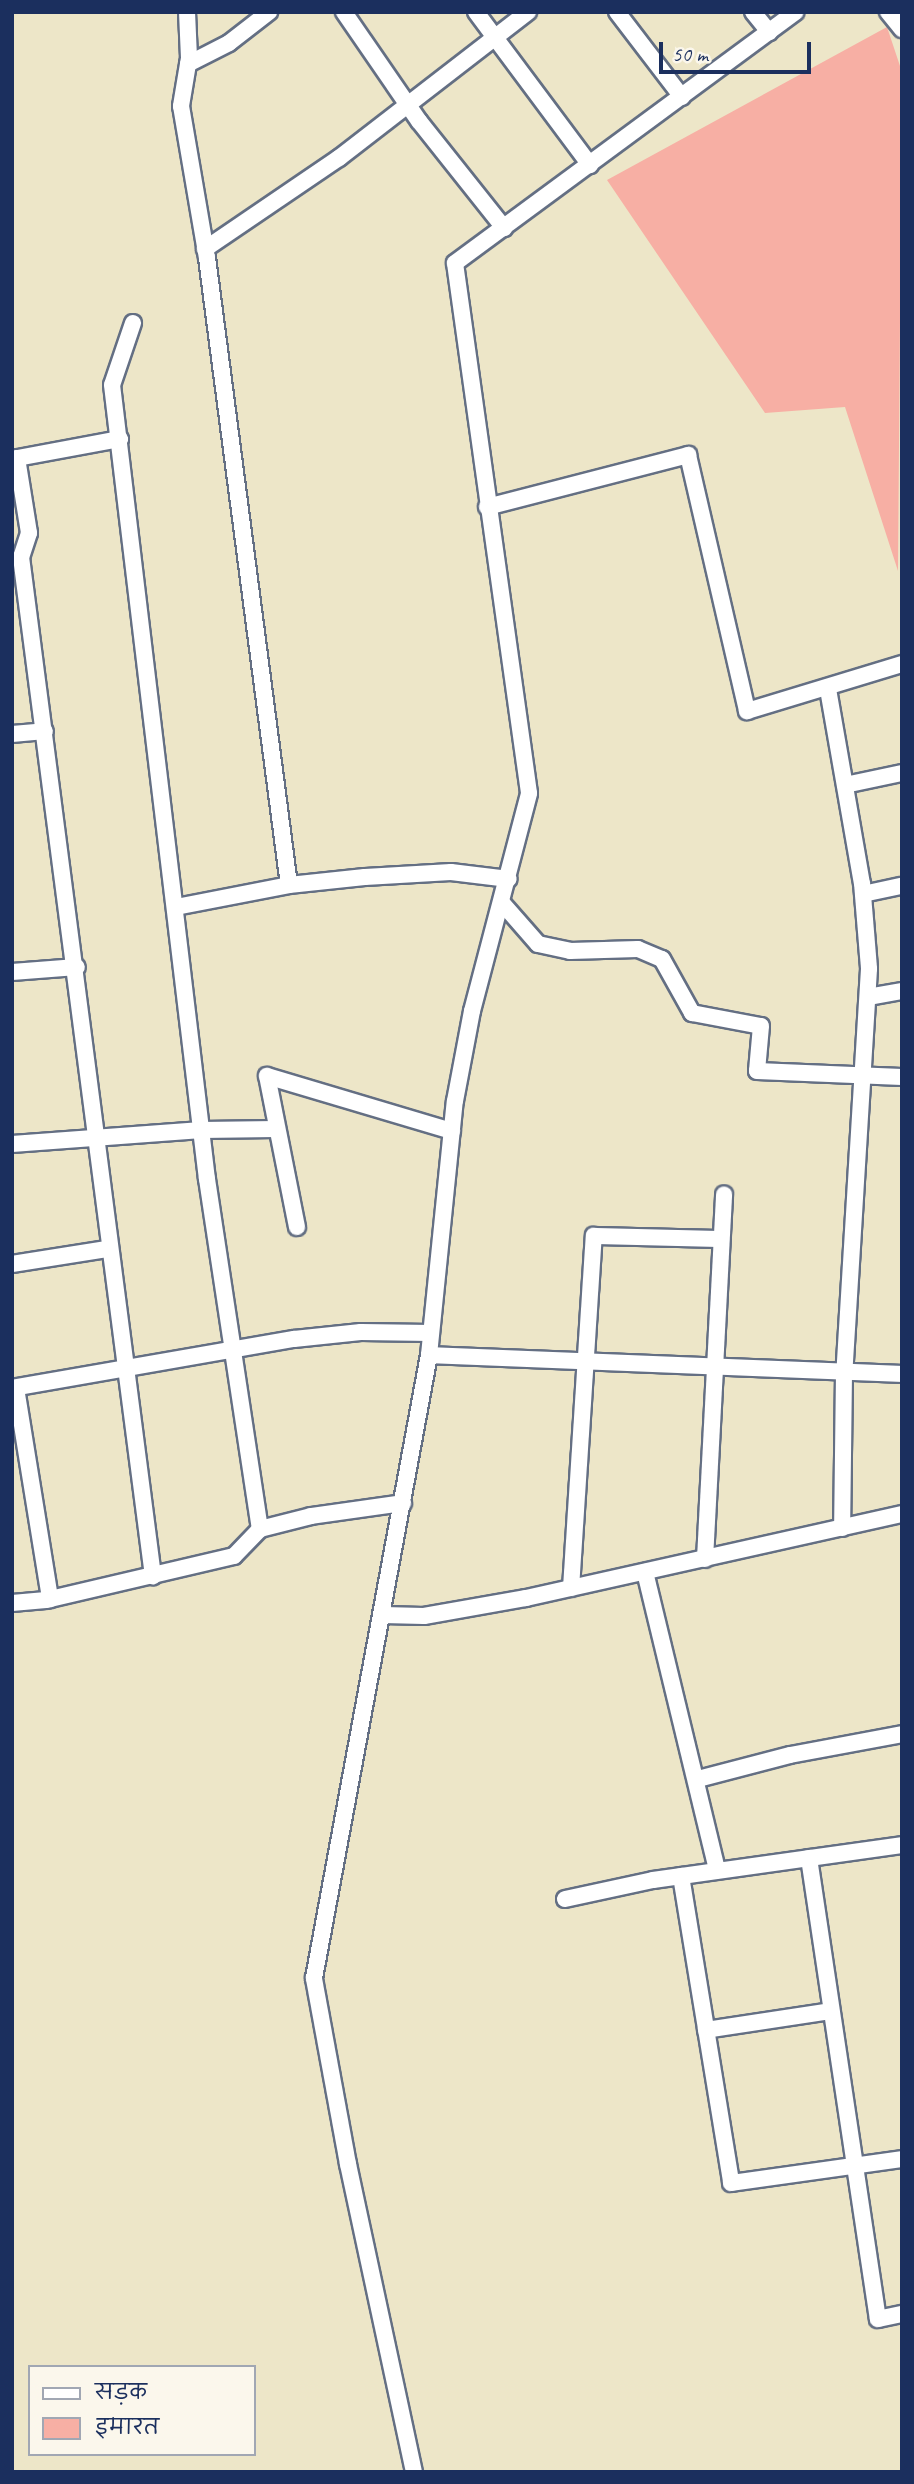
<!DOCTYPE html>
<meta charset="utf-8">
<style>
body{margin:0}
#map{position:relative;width:914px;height:2484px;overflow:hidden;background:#ede6c8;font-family:Caveat,"Playpen Sans Deva",sans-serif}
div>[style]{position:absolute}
.building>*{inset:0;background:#f7afa4}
.roads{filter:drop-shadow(2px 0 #646f83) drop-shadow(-2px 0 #646f83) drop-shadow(0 2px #646f83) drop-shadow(0 -2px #646f83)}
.minor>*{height:16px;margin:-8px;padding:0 8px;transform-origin:8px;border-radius:8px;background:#fff}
span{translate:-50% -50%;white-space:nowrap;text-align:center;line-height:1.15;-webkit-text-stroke:5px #fbf7ec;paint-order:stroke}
.frame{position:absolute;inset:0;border:14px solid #1b2f5e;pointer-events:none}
.legend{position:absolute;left:28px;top:2365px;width:228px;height:91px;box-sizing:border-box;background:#fbf7ec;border:2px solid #a1a7b3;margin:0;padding:9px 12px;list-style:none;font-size:21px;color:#1b2f5e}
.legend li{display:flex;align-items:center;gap:14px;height:35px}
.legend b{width:35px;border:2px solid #a1a7b3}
.scale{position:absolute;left:659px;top:42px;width:152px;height:32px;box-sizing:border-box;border:4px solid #1b2f5e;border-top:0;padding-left:9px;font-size:21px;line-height:24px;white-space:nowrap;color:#1b2f5e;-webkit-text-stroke:5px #fbf7ec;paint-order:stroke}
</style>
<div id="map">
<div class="building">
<i style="clip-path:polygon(887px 27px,902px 72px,898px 571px,845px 407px,765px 413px,607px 180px)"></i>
</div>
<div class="roads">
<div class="minor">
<i style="left:187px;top:12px;width:46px;rotate:87.5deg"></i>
<i style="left:189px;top:58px;width:49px;rotate:99.5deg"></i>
<i style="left:181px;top:106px;width:154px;rotate:80.3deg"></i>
<i style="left:207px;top:258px;width:632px;rotate:82.55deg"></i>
<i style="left:344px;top:12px;width:132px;rotate:55.5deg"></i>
<i style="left:419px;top:121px;width:137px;rotate:51.5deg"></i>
<i style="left:476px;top:12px;width:191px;rotate:53.3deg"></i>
<i style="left:617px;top:12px;width:107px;rotate:52.6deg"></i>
<i style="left:753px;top:12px;width:26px;rotate:51deg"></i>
<i style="left:888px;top:12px;width:22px;rotate:51deg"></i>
<i style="left:188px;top:64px;width:46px;rotate:-27.1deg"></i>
<i style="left:229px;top:43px;width:51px;rotate:-37.8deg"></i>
<i style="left:205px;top:249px;width:162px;rotate:-34.2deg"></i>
<i style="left:339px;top:158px;width:239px;rotate:-37.7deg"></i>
<i style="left:133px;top:323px;width:65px;rotate:108.7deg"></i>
<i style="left:112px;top:385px;width:800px;rotate:83.18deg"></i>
<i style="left:207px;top:1179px;width:354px;rotate:81.4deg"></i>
<i style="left:17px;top:458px;width:76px;rotate:80.9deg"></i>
<i style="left:29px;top:533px;width:25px;rotate:108deg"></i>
<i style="left:21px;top:557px;width:1028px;rotate:82.62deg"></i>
<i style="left:12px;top:459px;width:110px;rotate:-10.5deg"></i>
<i style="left:487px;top:507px;width:208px;rotate:-14.5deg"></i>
<i style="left:688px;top:455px;width:263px;rotate:77deg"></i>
<i style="left:747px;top:711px;width:162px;rotate:-16.9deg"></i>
<i style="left:828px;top:689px;width:197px;rotate:80.1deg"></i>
<i style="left:862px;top:883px;width:86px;rotate:85.3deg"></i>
<i style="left:869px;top:969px;width:405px;rotate:93.5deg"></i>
<i style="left:844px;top:1373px;width:155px;rotate:90.7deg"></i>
<i style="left:12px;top:734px;width:33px;rotate:-5deg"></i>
<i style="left:845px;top:785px;width:58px;rotate:-11.9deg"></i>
<i style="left:863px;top:894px;width:40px;rotate:-12deg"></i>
<i style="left:503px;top:904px;width:53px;rotate:48.8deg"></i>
<i style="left:538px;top:944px;width:33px;rotate:12deg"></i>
<i style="left:570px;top:951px;width:68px;rotate:-1.7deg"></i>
<i style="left:638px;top:949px;width:26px;rotate:23deg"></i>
<i style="left:662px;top:959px;width:62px;rotate:60.9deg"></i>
<i style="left:692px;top:1013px;width:70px;rotate:10.7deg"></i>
<i style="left:761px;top:1026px;width:45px;rotate:95.1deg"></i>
<i style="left:757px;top:1071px;width:145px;rotate:2.4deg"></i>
<i style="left:176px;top:907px;width:115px;rotate:-11deg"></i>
<i style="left:289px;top:885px;width:76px;rotate:-6deg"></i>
<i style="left:365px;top:877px;width:86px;rotate:-3.3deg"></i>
<i style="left:451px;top:872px;width:58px;rotate:6.9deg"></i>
<i style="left:12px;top:972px;width:65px;rotate:-4.4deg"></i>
<i style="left:868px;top:997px;width:35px;rotate:-10deg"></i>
<i style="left:12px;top:1144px;width:190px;rotate:-4.2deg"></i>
<i style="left:201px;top:1130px;width:75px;rotate:-0.8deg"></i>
<i style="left:297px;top:1227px;width:154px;rotate:-101.2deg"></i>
<i style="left:267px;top:1076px;width:193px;rotate:16.6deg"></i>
<i style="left:12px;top:1264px;width:96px;rotate:-9deg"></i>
<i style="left:429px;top:1355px;width:473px;rotate:2.3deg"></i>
<i style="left:12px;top:1388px;width:286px;rotate:-9.9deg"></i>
<i style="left:294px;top:1339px;width:67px;rotate:-6deg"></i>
<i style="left:361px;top:1332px;width:70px;rotate:0.8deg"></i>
<i style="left:16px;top:1388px;width:214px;rotate:80.8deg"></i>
<i style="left:705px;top:1559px;width:365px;rotate:-87deg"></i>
<i style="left:645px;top:1572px;width:307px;rotate:76.4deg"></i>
<i style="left:571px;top:1588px;width:353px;rotate:-86.3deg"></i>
<i style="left:594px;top:1236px;width:127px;rotate:1.4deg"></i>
<i style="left:12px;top:1603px;width:34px;rotate:-5deg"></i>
<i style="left:46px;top:1600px;width:193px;rotate:-13.2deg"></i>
<i style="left:234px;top:1556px;width:37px;rotate:-46deg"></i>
<i style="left:260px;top:1529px;width:53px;rotate:-14.3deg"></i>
<i style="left:311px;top:1516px;width:93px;rotate:-8deg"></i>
<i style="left:383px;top:1615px;width:41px;rotate:1.4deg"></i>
<i style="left:424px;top:1616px;width:104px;rotate:-10deg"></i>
<i style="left:526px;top:1598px;width:385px;rotate:-12.6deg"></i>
<i style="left:698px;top:1779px;width:95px;rotate:-14.6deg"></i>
<i style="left:790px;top:1755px;width:114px;rotate:-10.6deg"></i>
<i style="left:809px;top:1858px;width:466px;rotate:81.5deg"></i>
<i style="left:878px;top:2319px;width:25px;rotate:-12deg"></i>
<i style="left:681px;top:1876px;width:311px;rotate:80.7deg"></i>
<i style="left:731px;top:2183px;width:173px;rotate:-8deg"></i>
<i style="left:565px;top:1899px;width:90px;rotate:-12.2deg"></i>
<i style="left:653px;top:1880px;width:251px;rotate:-8deg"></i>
<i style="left:706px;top:2030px;width:126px;rotate:-8.6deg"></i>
<i style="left:414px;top:2472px;width:315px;rotate:-102.1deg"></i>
<i style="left:348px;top:2164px;width:189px;rotate:-100.4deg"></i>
<i style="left:314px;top:1978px;width:634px;rotate:-79.54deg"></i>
<i style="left:429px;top:1355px;width:255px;rotate:-84.2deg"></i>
<i style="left:455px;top:1101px;width:92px;rotate:-79.3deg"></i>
<i style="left:472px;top:1011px;width:225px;rotate:-75.3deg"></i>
<i style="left:529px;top:793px;width:535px;rotate:-97.95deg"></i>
<i style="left:455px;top:263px;width:423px;rotate:-36.4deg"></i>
</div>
</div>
<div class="frame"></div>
<ul class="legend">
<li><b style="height:9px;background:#fff"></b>सड़क</li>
<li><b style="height:19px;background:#f7afa4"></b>इमारत</li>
</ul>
<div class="scale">50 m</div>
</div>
